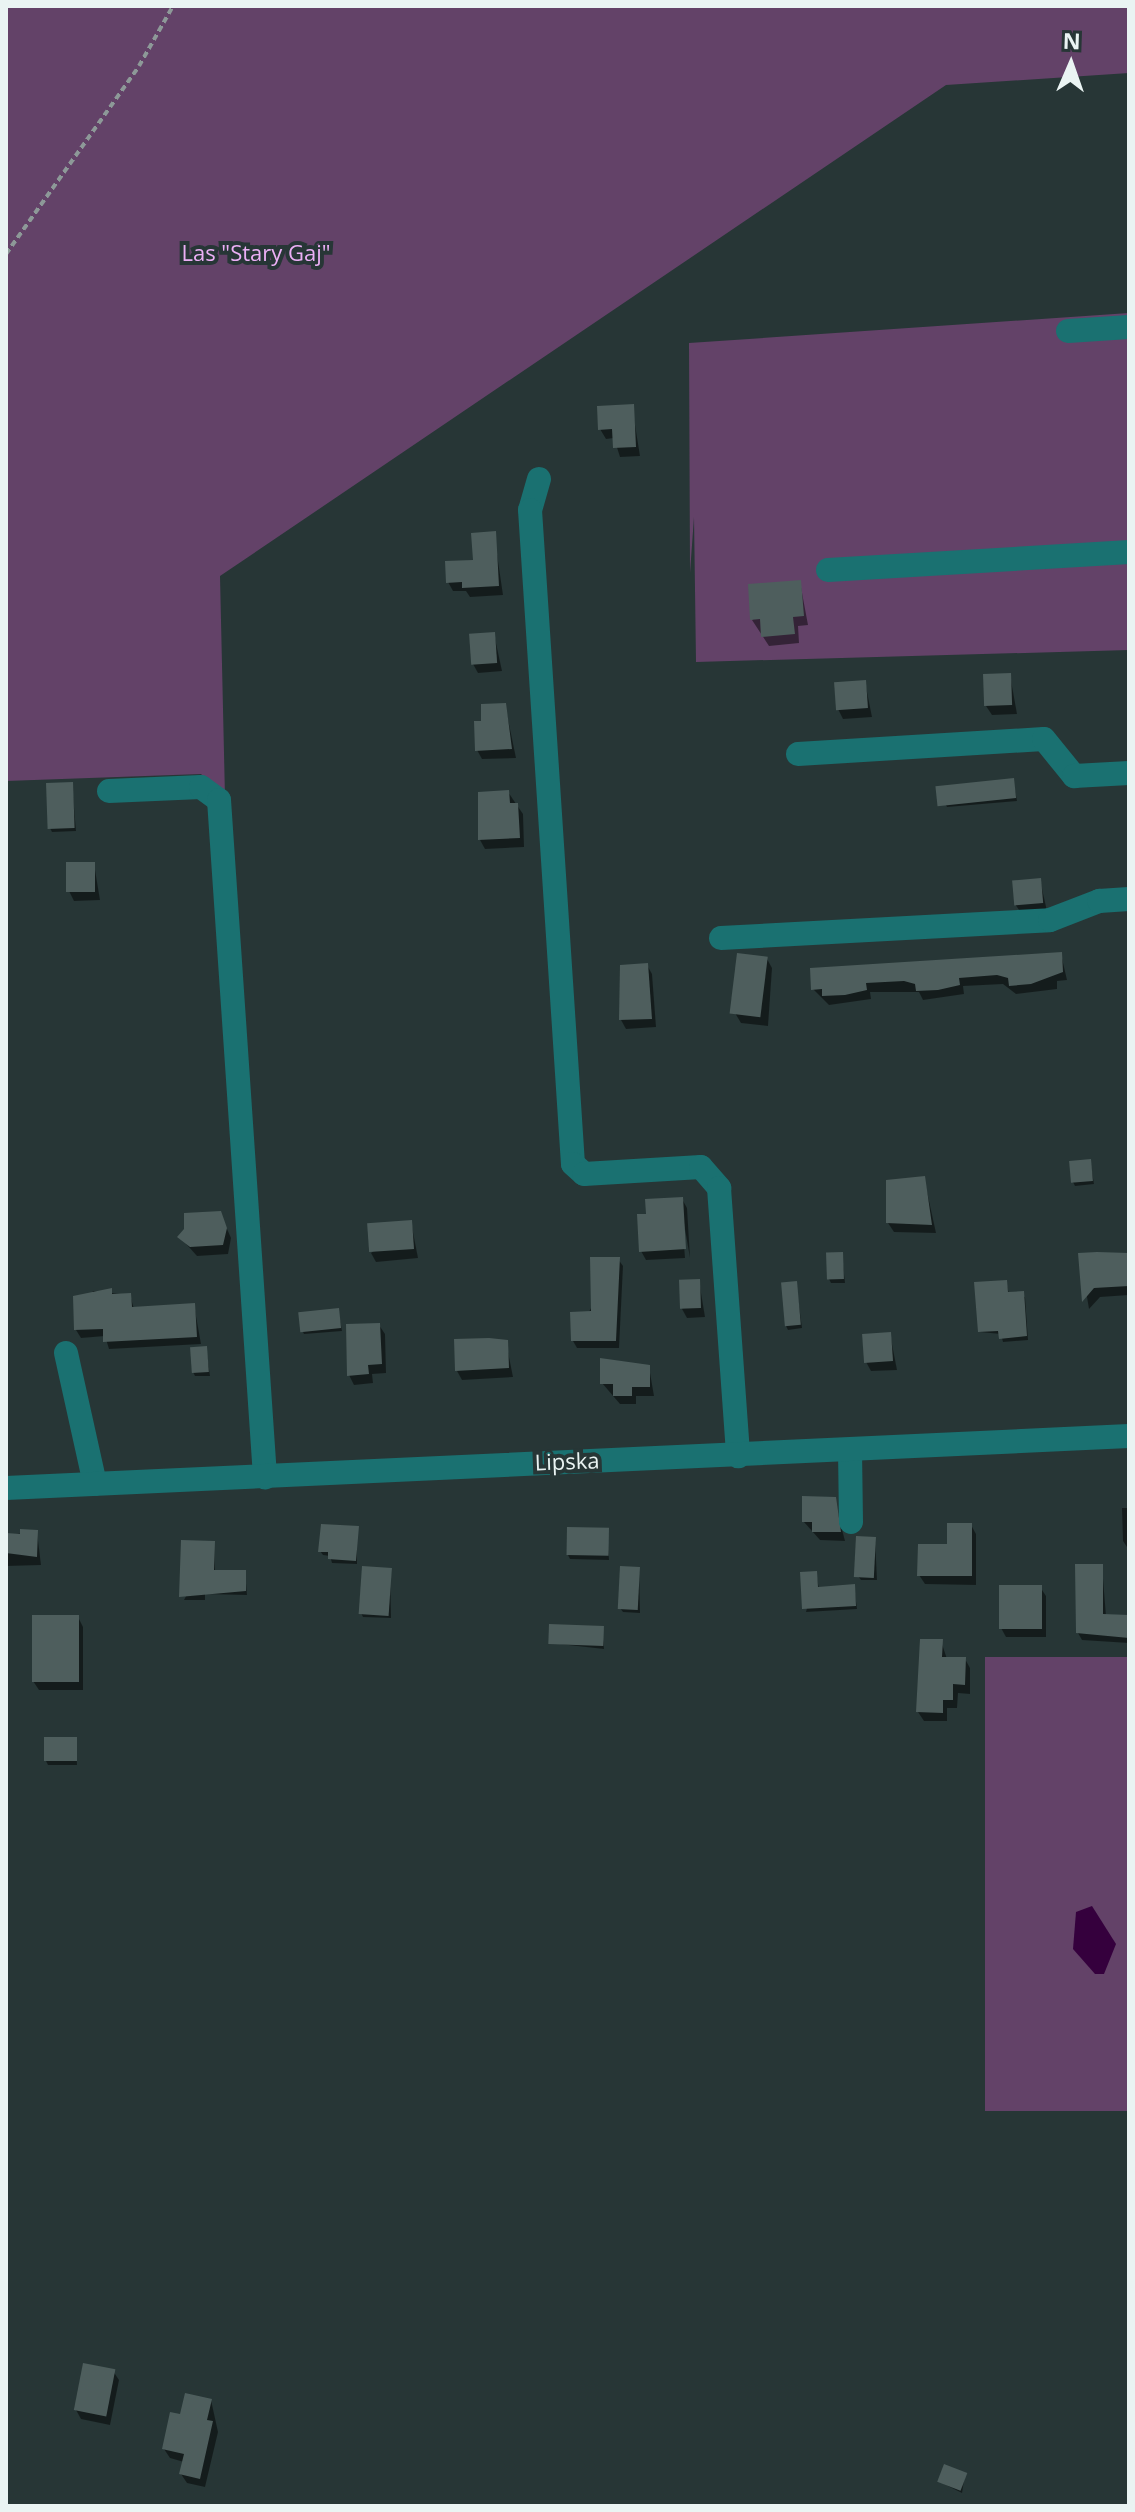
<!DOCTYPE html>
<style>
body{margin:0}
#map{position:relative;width:1135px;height:2512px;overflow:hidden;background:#273636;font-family:"Open Sans",sans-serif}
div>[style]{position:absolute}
.green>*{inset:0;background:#634268;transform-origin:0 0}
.water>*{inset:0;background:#35003d}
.shadow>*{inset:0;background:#0007}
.building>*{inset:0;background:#4e5e5d;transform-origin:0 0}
.path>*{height:4px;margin-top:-2px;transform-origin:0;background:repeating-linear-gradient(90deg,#8d9998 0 6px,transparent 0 10px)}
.minor>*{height:24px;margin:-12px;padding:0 12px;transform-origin:12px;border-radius:12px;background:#1a7171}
span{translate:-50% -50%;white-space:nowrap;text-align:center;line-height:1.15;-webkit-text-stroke:8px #273636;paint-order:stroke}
.park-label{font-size:22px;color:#ebaff5}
.street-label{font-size:22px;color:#eaf4f3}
.frame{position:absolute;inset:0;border:8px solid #eaf4f3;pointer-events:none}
.north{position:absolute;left:1031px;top:24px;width:80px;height:80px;-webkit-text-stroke:6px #273636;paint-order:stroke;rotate:2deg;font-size:22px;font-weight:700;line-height:32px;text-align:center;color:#eaf4f3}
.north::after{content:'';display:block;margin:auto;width:28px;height:36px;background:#eaf4f3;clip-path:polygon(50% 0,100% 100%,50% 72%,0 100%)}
</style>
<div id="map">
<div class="green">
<i style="clip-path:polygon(6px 6px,1129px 6px,1129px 73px,946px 85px,220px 576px,225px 797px,201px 774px,6px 781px)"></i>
<i style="clip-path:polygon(1129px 313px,1129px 650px,696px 662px,694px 517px,690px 573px,689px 343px)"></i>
<i style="left:985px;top:1657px;width:144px;height:454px"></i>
</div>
<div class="water">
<i style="clip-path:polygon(1092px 1906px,1116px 1944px,1104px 1974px,1095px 1974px,1073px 1949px,1076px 1912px)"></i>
</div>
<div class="shadow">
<i style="clip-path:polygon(632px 406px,640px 456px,620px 457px,614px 438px,606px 439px,600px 429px)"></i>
<i style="clip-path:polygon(494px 534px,503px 595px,470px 597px,466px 591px,453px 591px,448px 582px,475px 562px)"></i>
<i style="clip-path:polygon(800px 582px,808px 625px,798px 626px,799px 643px,769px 646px,752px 620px)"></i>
<i style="clip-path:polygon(494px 634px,502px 671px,478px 673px,473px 664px)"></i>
<i style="clip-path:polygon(1010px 675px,1017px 714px,992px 715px,986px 706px)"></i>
<i style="clip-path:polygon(865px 682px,872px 717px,843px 719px,838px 709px)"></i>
<i style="clip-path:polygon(505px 705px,516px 758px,482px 759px,477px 750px)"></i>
<i style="clip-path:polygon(1013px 780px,1017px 801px,947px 807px,945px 803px)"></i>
<i style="clip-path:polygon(72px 784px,76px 831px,52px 832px,50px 828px)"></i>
<i style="clip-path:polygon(508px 792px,523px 814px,524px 847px,485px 849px,480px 840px)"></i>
<i style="clip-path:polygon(94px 864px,100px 900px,74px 901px,69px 891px)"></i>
<i style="clip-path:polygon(1040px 880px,1047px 911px,1021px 913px,1015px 904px)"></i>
<i style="clip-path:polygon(1061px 954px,1067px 980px,1057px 981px,1057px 989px,1016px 994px,1003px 984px,963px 986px,964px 994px,923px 1000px,919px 992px,870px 992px,871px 999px,829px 1005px,813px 989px)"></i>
<i style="clip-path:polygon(767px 959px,772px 968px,768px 1026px,741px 1023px,735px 1013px)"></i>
<i style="clip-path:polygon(647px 965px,652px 974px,656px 1027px,626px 1029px,621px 1020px)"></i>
<i style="clip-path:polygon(1090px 1161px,1094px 1184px,1075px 1186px,1073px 1182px)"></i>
<i style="clip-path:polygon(924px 1178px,936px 1233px,894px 1232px,888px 1223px)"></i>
<i style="clip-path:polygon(682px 1199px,687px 1208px,690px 1258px,681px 1206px,685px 1258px,646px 1260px,641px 1251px,648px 1216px)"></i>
<i style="clip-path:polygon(220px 1213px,231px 1238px,228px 1254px,197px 1256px,180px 1237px)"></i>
<i style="clip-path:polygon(411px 1222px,418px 1258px,376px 1262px,371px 1253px)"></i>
<i style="clip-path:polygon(842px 1255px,845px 1283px,831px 1283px,829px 1279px)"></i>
<i style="clip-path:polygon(1080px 1255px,1129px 1255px,1129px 1295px,1100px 1297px,1089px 1309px)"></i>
<i style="clip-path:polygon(618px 1259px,623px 1266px,619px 1348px,577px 1348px,573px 1341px)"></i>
<i style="clip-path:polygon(699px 1281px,705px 1317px,687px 1318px,682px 1309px)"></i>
<i style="clip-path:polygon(1006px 1282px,1009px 1294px,1025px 1297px,1028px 1340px,1003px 1342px,1001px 1334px,980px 1332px)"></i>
<i style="clip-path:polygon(796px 1283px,802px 1328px,788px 1330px,786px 1326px)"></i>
<i style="clip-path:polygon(93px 1291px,130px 1295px,134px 1309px,194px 1305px,201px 1344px,109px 1349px,105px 1336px,81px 1338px,76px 1330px)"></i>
<i style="clip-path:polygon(338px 1310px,342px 1331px,304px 1334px,302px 1330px)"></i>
<i style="clip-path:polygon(379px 1325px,385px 1334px,386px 1373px,372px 1374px,373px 1383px,354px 1385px,349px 1375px)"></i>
<i style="clip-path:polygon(890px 1334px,897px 1370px,871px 1371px,866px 1362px)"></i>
<i style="clip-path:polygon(506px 1342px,513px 1377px,462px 1380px,457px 1371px)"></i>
<i style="clip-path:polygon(206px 1349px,210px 1376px,195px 1376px,193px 1372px)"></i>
<i style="clip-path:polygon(602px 1360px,649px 1367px,654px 1396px,636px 1396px,636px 1404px,620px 1404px,602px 1383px)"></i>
<i style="clip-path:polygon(834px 1499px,845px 1541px,820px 1540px,804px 1522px)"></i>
<i style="clip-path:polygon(1122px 1508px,1129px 1508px,1129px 1550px,1123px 1541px)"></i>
<i style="clip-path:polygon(971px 1525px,976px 1534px,976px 1585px,925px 1584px,919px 1575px)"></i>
<i style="clip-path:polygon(357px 1528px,357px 1564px,332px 1563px,330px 1556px,323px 1555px,320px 1551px)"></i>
<i style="clip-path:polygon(607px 1530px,609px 1560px,570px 1559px,568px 1555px)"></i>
<i style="clip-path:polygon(37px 1532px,41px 1565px,6px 1566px,6px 1535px)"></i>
<i style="clip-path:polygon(875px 1539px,877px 1580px,861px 1580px,858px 1576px)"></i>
<i style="clip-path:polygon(214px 1543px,215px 1572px,245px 1572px,247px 1595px,205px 1594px,205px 1600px,184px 1600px)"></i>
<i style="clip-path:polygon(1102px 1566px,1106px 1616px,1129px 1617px,1129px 1643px,1082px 1640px,1078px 1633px)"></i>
<i style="clip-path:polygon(639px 1569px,640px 1613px,623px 1612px,620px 1608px)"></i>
<i style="clip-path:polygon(390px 1570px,391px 1618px,363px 1617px,361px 1613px)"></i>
<i style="clip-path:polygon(816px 1573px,819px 1589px,854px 1586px,857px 1609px,806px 1612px)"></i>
<i style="clip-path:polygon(1040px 1587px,1046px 1596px,1046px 1637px,1006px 1637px,1001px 1628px)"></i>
<i style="clip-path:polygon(78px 1617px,83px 1627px,83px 1690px,39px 1690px,33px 1681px)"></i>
<i style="clip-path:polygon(602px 1627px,604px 1649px,551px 1643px)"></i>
<i style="clip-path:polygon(941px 1641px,947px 1659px,965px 1659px,970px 1668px,970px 1694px,958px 1693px,957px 1708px,947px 1708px,947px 1721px,924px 1721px,918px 1712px)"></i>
<i style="clip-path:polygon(76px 1739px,77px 1765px,48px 1765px,46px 1761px)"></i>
<i style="clip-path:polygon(113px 2371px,119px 2380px,110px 2425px,81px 2419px,76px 2410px)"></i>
<i style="clip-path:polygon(211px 2400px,218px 2432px,205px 2487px,187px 2483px,181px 2474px,184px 2462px,170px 2458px,164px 2449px,181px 2416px)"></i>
<i style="clip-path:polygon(965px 2474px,962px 2493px,940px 2482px)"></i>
</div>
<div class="building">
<i style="clip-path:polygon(634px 404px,636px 447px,613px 448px,612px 429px,598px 430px,597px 406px)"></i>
<i style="clip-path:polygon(496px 531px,499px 586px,462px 588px,462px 582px,446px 583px,445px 561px,473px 560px,471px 533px)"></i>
<i style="clip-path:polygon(801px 580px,804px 616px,793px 617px,795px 634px,761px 637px,760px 619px,750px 620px,748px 584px)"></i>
<i style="left:495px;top:632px;width:31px;height:26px;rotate:86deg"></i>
<i style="left:1011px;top:673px;width:32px;height:28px;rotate:88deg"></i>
<i style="left:866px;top:680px;width:28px;height:32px;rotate:86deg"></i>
<i style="clip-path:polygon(506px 703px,512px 749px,475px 751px,474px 721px,481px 721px,481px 704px)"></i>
<i style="left:1014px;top:778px;width:20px;height:79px;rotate:84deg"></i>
<i style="left:73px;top:782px;width:46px;height:27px;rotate:88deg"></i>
<i style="clip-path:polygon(509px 790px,510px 803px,518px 803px,520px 838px,478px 840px,478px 792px)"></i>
<i style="left:66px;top:862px;width:29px;height:30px"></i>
<i style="left:1041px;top:878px;width:25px;height:29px;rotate:85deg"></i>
<i style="clip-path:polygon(1062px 952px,1063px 972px,1031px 984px,1009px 986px,1008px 978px,997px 975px,959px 978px,960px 985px,938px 990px,916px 991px,915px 984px,904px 981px,866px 983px,867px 990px,845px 995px,822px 996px,822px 989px,811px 990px,810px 968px)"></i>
<i style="left:737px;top:953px;width:31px;height:61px;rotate:7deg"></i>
<i style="clip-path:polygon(648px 963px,652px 1019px,619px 1020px,620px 965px)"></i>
<i style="left:1091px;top:1159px;width:22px;height:22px;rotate:85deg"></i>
<i style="clip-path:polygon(925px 1176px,932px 1225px,886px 1223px,886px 1180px)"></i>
<i style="clip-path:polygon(683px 1197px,686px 1249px,639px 1252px,637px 1214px,646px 1214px,645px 1199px)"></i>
<i style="clip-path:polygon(221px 1211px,227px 1228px,223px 1245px,190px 1247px,177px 1237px,184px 1229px,184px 1213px)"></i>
<i style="left:412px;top:1220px;width:29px;height:45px;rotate:86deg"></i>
<i style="left:843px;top:1252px;width:27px;height:17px;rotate:88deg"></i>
<i style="clip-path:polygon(1097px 1252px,1129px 1253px,1129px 1286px,1094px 1288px,1082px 1302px,1078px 1253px)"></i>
<i style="clip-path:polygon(590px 1257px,620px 1257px,616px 1341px,571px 1341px,570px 1312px,591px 1311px)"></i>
<i style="left:700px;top:1279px;width:29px;height:21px;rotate:88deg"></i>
<i style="clip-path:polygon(1007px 1280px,1008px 1292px,1024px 1291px,1027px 1336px,999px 1339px,998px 1331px,978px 1332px,974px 1282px)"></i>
<i style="left:797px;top:1281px;width:44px;height:16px;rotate:85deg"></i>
<i style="clip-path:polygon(112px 1288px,112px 1294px,131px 1293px,132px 1307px,195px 1303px,197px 1337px,103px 1342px,103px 1329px,74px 1330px,73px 1296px)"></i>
<i style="left:339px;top:1308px;width:20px;height:41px;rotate:84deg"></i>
<i style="clip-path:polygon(380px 1323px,382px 1364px,368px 1365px,369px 1374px,347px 1376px,346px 1324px)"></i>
<i style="left:891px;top:1332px;width:29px;height:29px;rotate:86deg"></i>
<i style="clip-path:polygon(489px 1338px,508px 1340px,509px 1368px,455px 1371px,454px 1339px)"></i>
<i style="left:207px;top:1346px;width:26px;height:17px;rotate:86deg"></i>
<i style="clip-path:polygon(600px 1358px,650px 1365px,650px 1387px,632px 1387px,632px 1396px,613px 1396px,613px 1384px,600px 1384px)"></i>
<i style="clip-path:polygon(802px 1496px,836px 1497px,841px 1532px,812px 1532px,812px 1522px,802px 1522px)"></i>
<i style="clip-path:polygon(947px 1523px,972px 1523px,972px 1576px,917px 1576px,918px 1544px,947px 1544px)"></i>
<i style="clip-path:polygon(321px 1524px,359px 1526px,356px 1561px,328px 1559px,328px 1552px,318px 1552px)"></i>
<i style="left:567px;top:1527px;width:42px;height:28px;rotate:1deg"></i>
<i style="clip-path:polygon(20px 1529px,38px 1530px,37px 1557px,6px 1553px,6px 1533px,20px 1534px)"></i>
<i style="left:856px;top:1536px;width:20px;height:41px;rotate:3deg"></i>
<i style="clip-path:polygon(181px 1540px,215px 1541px,214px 1570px,246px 1570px,246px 1591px,179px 1597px)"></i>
<i style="clip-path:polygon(1075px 1564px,1103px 1564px,1103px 1614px,1129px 1615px,1129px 1638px,1076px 1633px)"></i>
<i style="left:362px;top:1566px;width:30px;height:48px;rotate:4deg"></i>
<i style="left:620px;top:1566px;width:20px;height:43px;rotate:3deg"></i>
<i style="clip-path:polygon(817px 1571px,818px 1587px,855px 1584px,856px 1606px,802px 1609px,800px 1572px)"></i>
<i style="left:999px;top:1585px;width:43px;height:44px"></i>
<i style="left:32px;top:1615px;width:47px;height:67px"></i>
<i style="left:549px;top:1624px;width:55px;height:20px;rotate:2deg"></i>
<i style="clip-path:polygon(920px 1639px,943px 1639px,942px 1657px,966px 1657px,965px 1685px,953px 1684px,953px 1700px,943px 1700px,943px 1713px,916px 1712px)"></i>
<i style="left:44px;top:1737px;width:33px;height:24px"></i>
<i style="left:83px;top:2363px;width:33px;height:48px;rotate:11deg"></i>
<i style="clip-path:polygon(185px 2393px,212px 2399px,207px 2420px,213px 2421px,200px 2479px,179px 2474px,184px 2454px,162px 2449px,170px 2412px,180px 2414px)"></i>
<i style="left:944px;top:2464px;width:25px;height:19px;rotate:21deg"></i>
</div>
<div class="path">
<i style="left:6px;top:254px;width:230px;rotate:-54.7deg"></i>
<i style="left:139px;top:66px;width:69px;rotate:-60.5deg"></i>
</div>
<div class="minor">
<i style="left:1068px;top:331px;width:61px;rotate:-3.8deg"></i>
<i style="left:539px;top:479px;width:32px;rotate:106deg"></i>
<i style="left:530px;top:510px;width:655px;rotate:86.24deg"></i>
<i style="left:573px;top:1164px;width:15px;rotate:42deg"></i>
<i style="left:584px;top:1174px;width:117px;rotate:-3.4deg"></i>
<i style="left:701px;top:1167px;width:28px;rotate:49deg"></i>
<i style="left:719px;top:1188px;width:269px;rotate:85.9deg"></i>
<i style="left:828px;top:570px;width:302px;rotate:-3.4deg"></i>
<i style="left:798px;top:754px;width:246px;rotate:-3.5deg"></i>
<i style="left:1044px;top:739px;width:48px;rotate:51deg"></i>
<i style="left:1074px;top:776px;width:55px;rotate:-3.1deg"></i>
<i style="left:109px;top:791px;width:92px;rotate:-2.5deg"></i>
<i style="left:201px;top:787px;width:22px;rotate:36deg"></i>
<i style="left:219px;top:800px;width:679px;rotate:86.11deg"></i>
<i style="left:721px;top:938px;width:329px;rotate:-3.1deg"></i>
<i style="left:1050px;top:920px;width:53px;rotate:-21.2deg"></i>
<i style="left:1099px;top:901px;width:30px;rotate:-4deg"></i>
<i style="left:66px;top:1353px;width:134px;rotate:77.5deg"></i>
<i style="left:850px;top:1450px;width:72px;rotate:89.2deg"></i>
<i style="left:6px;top:1488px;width:1124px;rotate:-2.65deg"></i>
</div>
<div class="park-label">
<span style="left:256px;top:253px">Las "Stary Gaj"</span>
</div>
<div class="street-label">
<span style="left:567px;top:1461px;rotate:-2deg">Lipska</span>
</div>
<div class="frame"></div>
<div class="north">N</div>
</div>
